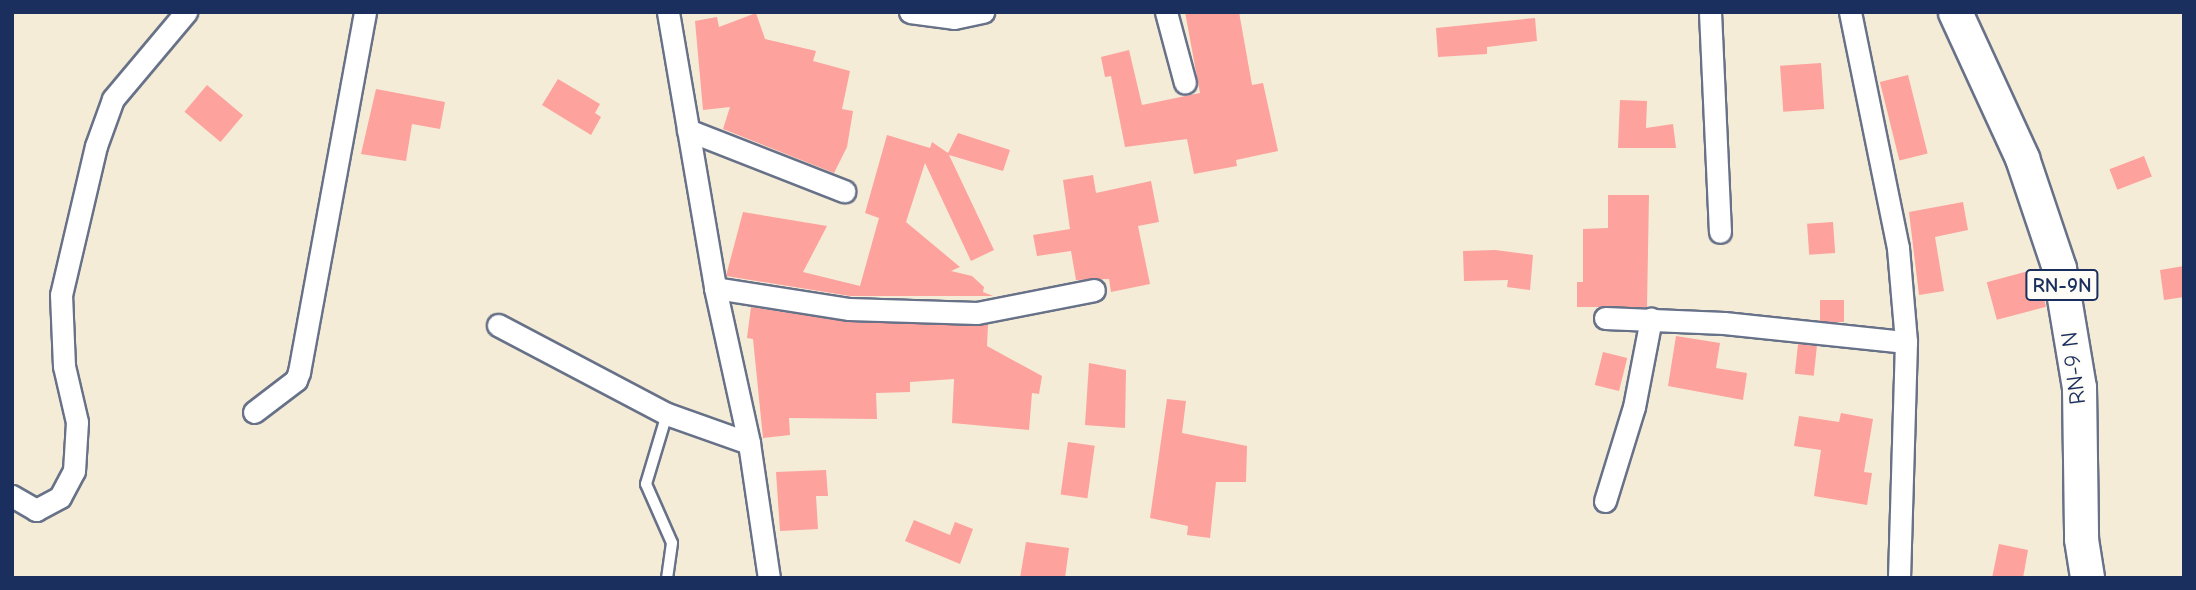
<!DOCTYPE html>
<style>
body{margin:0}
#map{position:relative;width:2196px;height:590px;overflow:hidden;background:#f4ecd7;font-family:"Comic Neue",sans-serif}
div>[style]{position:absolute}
.building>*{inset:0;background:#fda29d;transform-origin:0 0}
.roads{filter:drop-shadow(2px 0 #677188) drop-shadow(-2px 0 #677188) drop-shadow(0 2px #677188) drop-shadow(0 -2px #677188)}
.lane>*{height:10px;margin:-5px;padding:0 5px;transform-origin:5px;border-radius:5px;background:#fff}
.street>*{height:21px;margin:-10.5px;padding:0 10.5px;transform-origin:10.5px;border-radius:10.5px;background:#fff}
.primary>*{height:33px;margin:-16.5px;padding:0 16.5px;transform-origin:16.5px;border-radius:16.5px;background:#fff}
span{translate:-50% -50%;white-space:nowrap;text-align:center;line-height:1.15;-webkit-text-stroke:5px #fdfcf7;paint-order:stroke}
.shield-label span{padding:2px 5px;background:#fdfcf7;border:2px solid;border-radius:5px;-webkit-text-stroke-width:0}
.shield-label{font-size:21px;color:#1b2f5e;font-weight:700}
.street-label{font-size:23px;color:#1b2f5e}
.frame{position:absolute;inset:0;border:14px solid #1b2f5e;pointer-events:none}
</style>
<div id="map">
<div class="building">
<i style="clip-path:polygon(1185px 12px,1239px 12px,1252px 85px,1263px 83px,1278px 151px,1236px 160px,1237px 166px,1194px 174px,1187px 139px,1125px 147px,1111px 76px,1105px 77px,1101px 57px,1129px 50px,1142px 105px,1200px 93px)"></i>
<i style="clip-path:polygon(756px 13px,765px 39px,816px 51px,813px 61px,850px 71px,842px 109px,853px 111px,847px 147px,834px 173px,723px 129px,730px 107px,703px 110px,695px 21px,717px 17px,719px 27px)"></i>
<i style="clip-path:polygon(1535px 18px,1537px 41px,1487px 47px,1487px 54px,1438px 57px,1436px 28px)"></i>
<i style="left:1821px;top:63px;width:46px;height:41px;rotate:86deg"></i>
<i style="left:1908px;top:75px;width:81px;height:29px;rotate:76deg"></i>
<i style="clip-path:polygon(558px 79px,600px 104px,595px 113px,601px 117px,591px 135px,542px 105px)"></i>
<i style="left:207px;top:85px;width:47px;height:35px;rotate:40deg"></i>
<i style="clip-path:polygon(376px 89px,445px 102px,440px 129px,412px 124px,406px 161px,361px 154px)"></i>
<i style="clip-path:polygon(1620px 100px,1647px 101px,1646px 128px,1673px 124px,1676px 148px,1618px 148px)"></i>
<i style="clip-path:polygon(958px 133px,1010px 150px,1003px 171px,949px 155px,994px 250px,971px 261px,925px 163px,906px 222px,960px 267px,951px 271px,972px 276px,984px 287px,983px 292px,993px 296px,850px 296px,726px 276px,743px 212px,827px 226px,803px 272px,860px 286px,879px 218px,865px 213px,887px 135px,930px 148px,932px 142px,948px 153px)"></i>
<i style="left:2144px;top:156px;width:22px;height:37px;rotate:69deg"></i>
<i style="clip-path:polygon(1093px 175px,1096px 193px,1151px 181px,1159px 222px,1138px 226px,1150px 284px,1111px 292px,1109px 279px,1076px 280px,1071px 251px,1037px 256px,1033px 235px,1070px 229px,1063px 180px)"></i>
<i style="clip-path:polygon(1608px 195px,1649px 195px,1647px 307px,1577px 307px,1577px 282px,1583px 282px,1583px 229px,1608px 228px)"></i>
<i style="clip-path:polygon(1963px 202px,1968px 230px,1935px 237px,1944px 291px,1919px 295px,1909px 212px)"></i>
<i style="left:1833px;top:222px;width:31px;height:26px;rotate:86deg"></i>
<i style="clip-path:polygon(1495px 250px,1533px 255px,1530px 290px,1507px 287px,1508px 280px,1464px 281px,1463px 251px)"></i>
<i style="clip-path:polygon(2184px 266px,2184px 297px,2164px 300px,2160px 270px)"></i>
<i style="left:2036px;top:269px;width:39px;height:51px;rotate:75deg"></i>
<i style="left:1844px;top:300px;width:22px;height:24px;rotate:90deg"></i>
<i style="clip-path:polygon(751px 307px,849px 322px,988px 324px,987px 346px,1042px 376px,1039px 394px,1032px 393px,1029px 430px,952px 423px,954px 379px,910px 382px,910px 392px,876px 393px,877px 419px,789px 418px,790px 435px,763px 438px,753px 339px,747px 338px)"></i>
<i style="clip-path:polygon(1676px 336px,1720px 343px,1716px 368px,1747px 373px,1743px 400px,1668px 386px)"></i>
<i style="left:1798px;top:344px;width:19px;height:30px;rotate:6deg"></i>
<i style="left:1603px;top:352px;width:25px;height:34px;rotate:14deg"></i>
<i style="clip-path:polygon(1089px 363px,1126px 370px,1125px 428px,1085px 425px)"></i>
<i style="clip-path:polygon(1167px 399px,1186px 401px,1182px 433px,1247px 446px,1246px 482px,1216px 482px,1210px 538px,1187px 535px,1188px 526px,1150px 518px)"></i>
<i style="clip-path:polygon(1841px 413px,1873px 419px,1864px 472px,1872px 473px,1867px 505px,1814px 496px,1821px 450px,1794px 446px,1799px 416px,1839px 422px)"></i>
<i style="left:1068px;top:442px;width:27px;height:53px;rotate:8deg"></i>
<i style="clip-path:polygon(826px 470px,828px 496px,816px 496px,818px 529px,780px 531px,776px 472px)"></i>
<i style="clip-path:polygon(914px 520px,950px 535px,955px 522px,973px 529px,960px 564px,905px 541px)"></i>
<i style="clip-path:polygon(1026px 542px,1069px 548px,1065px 578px,1020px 578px)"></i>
<i style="clip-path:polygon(1999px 544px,2028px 550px,2023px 578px,1992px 578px)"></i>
</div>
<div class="roads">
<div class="lane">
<i style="left:667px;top:414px;width:73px;rotate:106.7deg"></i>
<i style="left:646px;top:484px;width:64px;rotate:66.2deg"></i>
<i style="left:672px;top:543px;width:35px;rotate:98deg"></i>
</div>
<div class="street">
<i style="left:668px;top:12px;width:280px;rotate:80.3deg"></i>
<i style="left:715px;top:288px;width:159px;rotate:77.6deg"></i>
<i style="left:749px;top:443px;width:136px;rotate:81.6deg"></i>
<i style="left:910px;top:12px;width:44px;rotate:7.8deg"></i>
<i style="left:954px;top:18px;width:30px;rotate:-12deg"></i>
<i style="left:1166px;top:12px;width:73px;rotate:75deg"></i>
<i style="left:1710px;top:12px;width:220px;rotate:87.4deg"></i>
<i style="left:1850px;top:12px;width:241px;rotate:78.5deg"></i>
<i style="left:1898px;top:248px;width:94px;rotate:85.1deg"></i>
<i style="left:1906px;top:342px;width:236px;rotate:91.7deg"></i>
<i style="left:688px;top:130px;width:168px;rotate:21.4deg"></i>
<i style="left:715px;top:288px;width:136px;rotate:8.9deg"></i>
<i style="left:849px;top:309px;width:128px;rotate:1.8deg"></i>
<i style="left:977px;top:313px;width:119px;rotate:-11.1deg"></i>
<i style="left:1605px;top:318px;width:119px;rotate:2.4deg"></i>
<i style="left:1724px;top:323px;width:183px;rotate:6deg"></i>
<i style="left:498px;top:325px;width:191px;rotate:27.8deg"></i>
<i style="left:667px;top:414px;width:87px;rotate:19.5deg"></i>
<i style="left:254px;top:412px;width:53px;rotate:-37.3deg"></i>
<i style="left:296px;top:380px;width:9px;rotate:-69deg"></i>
<i style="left:299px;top:372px;width:366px;rotate:-79.6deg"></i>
<i style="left:12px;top:496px;width:28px;rotate:30deg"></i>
<i style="left:36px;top:510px;width:27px;rotate:-28deg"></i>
<i style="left:60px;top:497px;width:30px;rotate:-62deg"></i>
<i style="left:74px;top:471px;width:49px;rotate:-86.5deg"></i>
<i style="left:77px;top:422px;width:57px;rotate:-103.1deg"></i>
<i style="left:64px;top:366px;width:71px;rotate:-92.4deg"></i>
<i style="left:61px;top:295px;width:153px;rotate:-76.8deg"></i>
<i style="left:96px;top:146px;width:50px;rotate:-70.1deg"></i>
<i style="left:113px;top:99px;width:114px;rotate:-50deg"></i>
<i style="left:1605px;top:501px;width:98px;rotate:-72.9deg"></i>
<i style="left:1634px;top:407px;width:90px;rotate:-79.1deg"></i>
</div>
<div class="primary">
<i style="left:1955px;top:12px;width:161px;rotate:65.3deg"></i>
<i style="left:2022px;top:158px;width:116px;rotate:71.4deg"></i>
<i style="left:2059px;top:268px;width:121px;rotate:80.5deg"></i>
<i style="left:2079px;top:387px;width:152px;rotate:89.2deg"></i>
<i style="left:2081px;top:539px;width:39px;rotate:81deg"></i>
</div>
</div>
<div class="shield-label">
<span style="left:2062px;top:285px">RN-9N</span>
</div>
<div class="street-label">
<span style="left:2074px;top:368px;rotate:-97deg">RN-9 N</span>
</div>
<div class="frame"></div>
</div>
